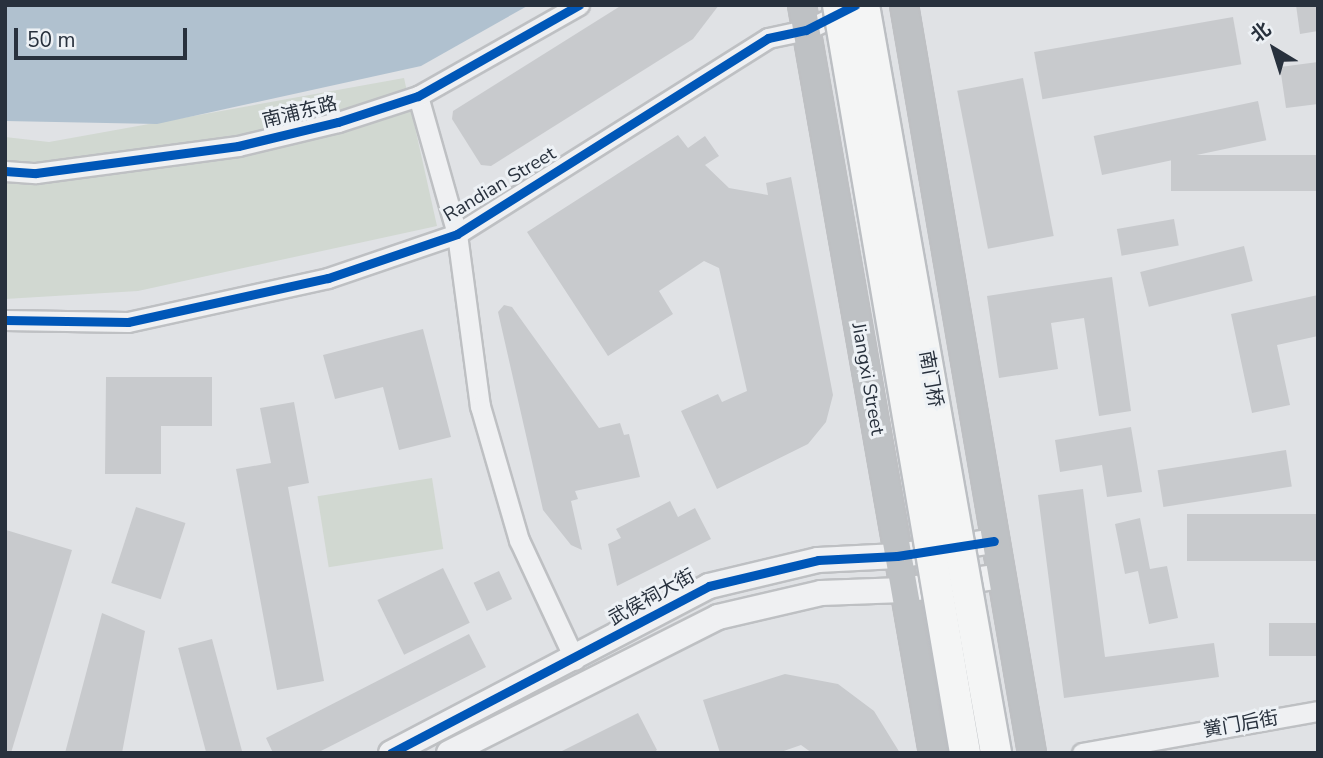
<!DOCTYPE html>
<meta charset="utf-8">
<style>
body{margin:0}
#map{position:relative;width:1323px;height:758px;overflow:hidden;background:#e0e2e5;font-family:"Nunito Sans","Noto Sans SC",sans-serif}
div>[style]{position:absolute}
.green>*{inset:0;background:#d1d8d1;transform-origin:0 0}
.water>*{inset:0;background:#b0c1cf}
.building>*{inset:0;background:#c8cacd;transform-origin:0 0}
.roads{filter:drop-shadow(2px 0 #bec0c3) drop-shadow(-2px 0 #bec0c3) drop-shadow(0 2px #bec0c3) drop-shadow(0 -2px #bec0c3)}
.minor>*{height:19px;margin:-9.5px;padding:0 9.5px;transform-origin:9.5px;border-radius:9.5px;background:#eff0f2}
.tertiary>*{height:24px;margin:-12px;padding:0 12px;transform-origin:12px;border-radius:12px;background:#eff0f2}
.secondary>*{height:26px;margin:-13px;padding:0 13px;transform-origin:13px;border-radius:13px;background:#bec1c4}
.bridges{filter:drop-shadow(2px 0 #bcbfc3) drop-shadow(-2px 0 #bcbfc3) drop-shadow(0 2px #bcbfc3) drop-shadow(0 -2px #bcbfc3)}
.primary-bridge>*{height:30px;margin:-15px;padding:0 15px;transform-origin:15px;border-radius:15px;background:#f4f5f5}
.cycleway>*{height:9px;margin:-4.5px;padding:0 4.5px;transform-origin:4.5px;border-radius:4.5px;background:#0057b8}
span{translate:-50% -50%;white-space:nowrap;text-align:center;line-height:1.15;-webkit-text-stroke:6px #edf1f5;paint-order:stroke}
.street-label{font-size:19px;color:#28313d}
.frame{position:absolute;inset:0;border:7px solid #28313d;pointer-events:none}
.north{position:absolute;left:1239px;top:14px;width:70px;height:70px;-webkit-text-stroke:5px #edf1f5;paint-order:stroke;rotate:322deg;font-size:19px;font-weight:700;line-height:28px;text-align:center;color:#28313d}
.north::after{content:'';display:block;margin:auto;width:24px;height:32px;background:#28313d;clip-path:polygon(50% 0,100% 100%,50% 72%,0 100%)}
.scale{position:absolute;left:14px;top:28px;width:173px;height:32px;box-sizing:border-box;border:4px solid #28313d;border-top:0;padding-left:9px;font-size:21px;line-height:24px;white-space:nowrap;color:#28313d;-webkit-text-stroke:5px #edf1f5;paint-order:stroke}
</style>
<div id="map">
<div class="green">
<i style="clip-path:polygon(404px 78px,437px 226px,138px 291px,5px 299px,5px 137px,49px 142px)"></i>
<i style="left:432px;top:478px;width:72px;height:116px;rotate:81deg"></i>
</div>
<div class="water">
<i style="clip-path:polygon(5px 5px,529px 5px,421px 66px,157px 124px,5px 121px)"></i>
</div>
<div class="building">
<i style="clip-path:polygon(622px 5px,719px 5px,693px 39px,491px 166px,481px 165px,452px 119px,453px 111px)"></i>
<i style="clip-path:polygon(1296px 5px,1318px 5px,1318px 31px,1300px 34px)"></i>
<i style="left:1233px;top:17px;width:48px;height:202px;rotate:80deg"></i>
<i style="clip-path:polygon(1318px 62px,1318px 104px,1286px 108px,1280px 67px)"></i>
<i style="left:1023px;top:78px;width:161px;height:67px;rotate:79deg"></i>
<i style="left:1258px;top:101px;width:40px;height:168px;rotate:78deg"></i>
<i style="clip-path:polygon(678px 135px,688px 148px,705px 136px,719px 156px,705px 165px,729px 188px,768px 195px,766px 183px,791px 177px,833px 395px,826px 422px,808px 444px,717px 489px,681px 411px,718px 394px,722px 402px,747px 391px,719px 268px,704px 261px,659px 291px,673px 314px,608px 356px,527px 232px)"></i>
<i style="left:1318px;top:155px;width:36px;height:147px;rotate:90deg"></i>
<i style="left:1174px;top:219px;width:27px;height:58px;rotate:80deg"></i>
<i style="left:1244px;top:246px;width:36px;height:107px;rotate:76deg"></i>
<i style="clip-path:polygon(1112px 277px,1131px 411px,1099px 416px,1084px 318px,1051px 323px,1058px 369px,999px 378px,987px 296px)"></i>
<i style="clip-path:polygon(1318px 295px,1318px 336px,1277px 345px,1290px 405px,1252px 413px,1231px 314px)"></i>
<i style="clip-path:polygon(504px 305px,512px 307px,599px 428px,620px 423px,624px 435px,629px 434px,640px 477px,575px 491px,578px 499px,571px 501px,582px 550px,571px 545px,543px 510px,498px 312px)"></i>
<i style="clip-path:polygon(423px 329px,451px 437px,399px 450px,383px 387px,335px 399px,323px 355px)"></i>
<i style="clip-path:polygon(106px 377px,212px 377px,212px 426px,161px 426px,161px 474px,105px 474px)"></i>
<i style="clip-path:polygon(294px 402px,309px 483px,288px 487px,324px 681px,277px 690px,236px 469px,271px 463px,260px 408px)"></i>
<i style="clip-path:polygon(1131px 427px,1142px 492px,1107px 497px,1102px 465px,1060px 472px,1055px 440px)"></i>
<i style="left:1286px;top:450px;width:37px;height:130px;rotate:81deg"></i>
<i style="clip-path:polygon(1083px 489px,1105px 657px,1214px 643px,1219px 677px,1064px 698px,1038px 495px)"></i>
<i style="clip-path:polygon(670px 501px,678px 517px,695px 508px,711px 539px,617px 586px,608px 544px,621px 538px,616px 529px)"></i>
<i style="left:136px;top:507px;width:52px;height:80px;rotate:18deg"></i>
<i style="left:1318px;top:514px;width:47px;height:131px;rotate:90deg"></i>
<i style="clip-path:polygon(1140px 518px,1150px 569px,1167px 566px,1178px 618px,1149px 624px,1138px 571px,1125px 574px,1115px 524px)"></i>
<i style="clip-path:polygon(6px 530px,72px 550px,11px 753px,5px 753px)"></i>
<i style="left:443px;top:568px;width:61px;height:73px;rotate:64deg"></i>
<i style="left:499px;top:571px;width:31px;height:28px;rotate:65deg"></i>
<i style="clip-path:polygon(102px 613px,145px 631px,122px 753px,65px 753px)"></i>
<i style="left:1318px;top:623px;width:33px;height:49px;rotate:90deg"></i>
<i style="clip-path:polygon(469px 634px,486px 667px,317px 753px,273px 753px,266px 738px)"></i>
<i style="left:212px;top:639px;width:118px;height:35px;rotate:75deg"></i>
<i style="clip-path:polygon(785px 674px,838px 684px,874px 711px,900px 753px,812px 753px,801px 745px,778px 753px,720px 753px,703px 700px)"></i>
<i style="clip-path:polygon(638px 713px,657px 750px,653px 753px,558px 753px)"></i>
</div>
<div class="roads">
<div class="minor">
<i style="left:418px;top:96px;width:143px;rotate:74.2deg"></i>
<i style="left:457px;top:234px;width:174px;rotate:82.4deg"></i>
<i style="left:480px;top:406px;width:140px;rotate:73.8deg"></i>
<i style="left:519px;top:540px;width:132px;rotate:65deg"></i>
<i style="left:5px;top:171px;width:31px;rotate:4deg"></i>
<i style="left:36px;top:173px;width:204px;rotate:-7.6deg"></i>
<i style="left:238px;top:146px;width:103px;rotate:-13.5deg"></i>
<i style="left:338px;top:122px;width:84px;rotate:-18deg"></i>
<i style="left:418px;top:96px;width:185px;rotate:-29.5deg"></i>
<i style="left:5px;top:320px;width:123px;rotate:0.9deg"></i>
<i style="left:128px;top:322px;width:205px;rotate:-12.4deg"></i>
<i style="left:328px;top:278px;width:136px;rotate:-18.8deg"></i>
<i style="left:457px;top:234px;width:368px;rotate:-32.2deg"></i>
<i style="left:768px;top:38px;width:39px;rotate:-12deg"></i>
<i style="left:806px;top:30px;width:46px;rotate:-26deg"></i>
<i style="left:1082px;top:753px;width:240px;rotate:-10.1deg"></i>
</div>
<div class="tertiary">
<i style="left:391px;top:753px;width:359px;rotate:-27.7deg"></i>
<i style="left:709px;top:586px;width:112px;rotate:-13.4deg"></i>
<i style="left:818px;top:560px;width:79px;rotate:-2.9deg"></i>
<i style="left:897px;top:556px;width:98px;rotate:-8.8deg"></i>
<i style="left:449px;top:753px;width:301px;rotate:-26.8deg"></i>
<i style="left:718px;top:617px;width:106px;rotate:-13.1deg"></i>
<i style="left:821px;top:593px;width:82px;rotate:-2.1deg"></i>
<i style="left:903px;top:590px;width:99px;rotate:-8.1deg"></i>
</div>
<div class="secondary">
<i style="left:802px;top:5px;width:759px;rotate:80.07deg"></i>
<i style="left:904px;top:5px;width:759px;rotate:80.29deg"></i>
</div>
</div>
<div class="bridges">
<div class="primary-bridge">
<i style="left:838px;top:5px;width:759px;rotate:80.36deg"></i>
<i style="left:864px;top:5px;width:760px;rotate:79.99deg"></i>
</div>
</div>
<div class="cycleway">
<i style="left:5px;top:171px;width:31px;rotate:4deg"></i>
<i style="left:36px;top:173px;width:204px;rotate:-7.6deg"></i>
<i style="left:238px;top:146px;width:103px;rotate:-13.5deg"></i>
<i style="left:338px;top:122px;width:84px;rotate:-18deg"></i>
<i style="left:418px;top:96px;width:185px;rotate:-29.5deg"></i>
<i style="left:5px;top:320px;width:123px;rotate:0.9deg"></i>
<i style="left:128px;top:322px;width:205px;rotate:-12.4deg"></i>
<i style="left:328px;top:278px;width:136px;rotate:-18.8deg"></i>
<i style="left:457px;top:234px;width:368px;rotate:-32.2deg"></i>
<i style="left:768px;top:38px;width:39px;rotate:-12deg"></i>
<i style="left:806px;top:30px;width:55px;rotate:-27deg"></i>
<i style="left:391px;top:753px;width:359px;rotate:-27.7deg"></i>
<i style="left:709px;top:586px;width:112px;rotate:-13.4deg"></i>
<i style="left:818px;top:560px;width:79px;rotate:-2.9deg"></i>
<i style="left:897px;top:556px;width:98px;rotate:-8.8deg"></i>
</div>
<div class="street-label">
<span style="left:300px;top:113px;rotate:-14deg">南浦东路</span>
<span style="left:500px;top:185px;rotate:-31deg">Randian Street</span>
<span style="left:867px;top:379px;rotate:80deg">Jiangxi Street</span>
<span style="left:930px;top:379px;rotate:80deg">南门桥</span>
<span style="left:652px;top:598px;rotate:-29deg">武侯祠大街</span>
<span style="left:1241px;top:725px;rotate:-10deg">黉门后街</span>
</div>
<div class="frame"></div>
<div class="north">北</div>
<div class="scale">50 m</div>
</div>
